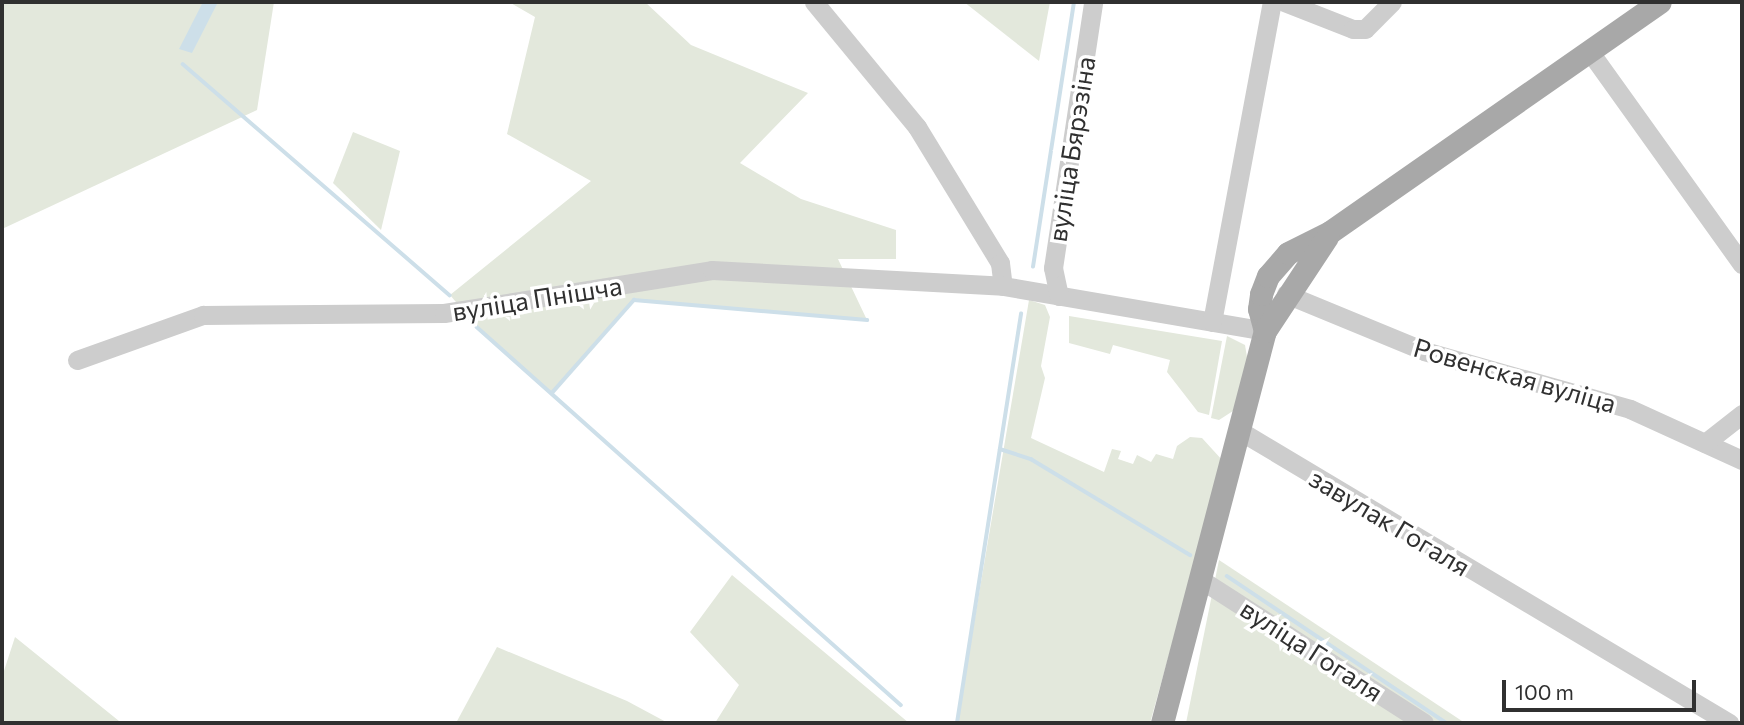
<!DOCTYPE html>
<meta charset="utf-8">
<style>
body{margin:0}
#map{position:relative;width:1744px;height:725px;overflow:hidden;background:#fff;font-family:Commissioner,sans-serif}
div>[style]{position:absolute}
.green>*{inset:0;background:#e3e8dc}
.water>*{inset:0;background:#cddfe9}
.stream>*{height:3.5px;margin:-1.75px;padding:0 1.75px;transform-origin:1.75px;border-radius:1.75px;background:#cddfe9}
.minor>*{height:19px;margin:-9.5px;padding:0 9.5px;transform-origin:9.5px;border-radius:9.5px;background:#cdcdcd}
.major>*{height:23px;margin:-11.5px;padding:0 11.5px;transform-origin:11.5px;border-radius:11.5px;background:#a8a8a8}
span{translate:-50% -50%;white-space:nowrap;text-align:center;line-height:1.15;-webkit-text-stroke:7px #fff;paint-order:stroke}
.street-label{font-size:26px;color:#303030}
.frame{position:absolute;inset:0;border:4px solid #303030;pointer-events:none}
.scale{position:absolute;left:1502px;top:680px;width:194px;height:32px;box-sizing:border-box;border:4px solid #303030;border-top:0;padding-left:9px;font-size:21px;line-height:24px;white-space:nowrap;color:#303030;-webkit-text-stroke:5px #fff;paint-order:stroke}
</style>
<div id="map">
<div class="green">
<i style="clip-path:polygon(2px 2px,274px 2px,257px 110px,2px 229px)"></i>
<i style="clip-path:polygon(509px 2px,645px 2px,691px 45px,808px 93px,740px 163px,801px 199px,896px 230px,896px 259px,838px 259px,867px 320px,634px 300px,552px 393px,477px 327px,450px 295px,591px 181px,507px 134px,535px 17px)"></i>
<i style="clip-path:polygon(964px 2px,1050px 2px,1039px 61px)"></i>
<i style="clip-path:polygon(353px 132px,400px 151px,381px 230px,333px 183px)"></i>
<i style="clip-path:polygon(1029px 300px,1045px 305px,1050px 317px,1041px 366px,1045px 378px,1031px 438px,1104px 472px,1112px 449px,1121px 451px,1118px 459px,1133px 464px,1137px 455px,1151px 462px,1156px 454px,1173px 459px,1177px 446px,1190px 437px,1202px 438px,1223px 461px,1150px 723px,957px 723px)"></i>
<i style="clip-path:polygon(1069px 316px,1222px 341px,1209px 415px,1198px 412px,1167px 372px,1170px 360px,1113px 345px,1110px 354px,1069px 343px)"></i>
<i style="clip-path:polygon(1227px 336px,1245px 345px,1248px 363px,1233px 411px,1219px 420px,1211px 418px)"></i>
<i style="clip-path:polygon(1219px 560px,1465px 723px,1186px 723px)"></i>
<i style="clip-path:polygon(732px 575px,909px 723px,715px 723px,739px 685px,690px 632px)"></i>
<i style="clip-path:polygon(15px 637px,119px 721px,126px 723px,2px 723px,2px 677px)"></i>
<i style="clip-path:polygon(497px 647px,627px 701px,668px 723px,456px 723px)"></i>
</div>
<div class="water">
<i style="clip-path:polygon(203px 2px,218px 2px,192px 53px,179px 49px)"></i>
</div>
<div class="stream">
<i style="left:183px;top:64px;width:353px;rotate:40.9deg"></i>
<i style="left:1033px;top:267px;width:268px;rotate:-81.2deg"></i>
<i style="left:477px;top:327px;width:568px;rotate:41.72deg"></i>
<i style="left:552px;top:393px;width:124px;rotate:-48.6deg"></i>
<i style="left:634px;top:300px;width:234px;rotate:4.9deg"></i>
<i style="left:1000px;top:449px;width:33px;rotate:18deg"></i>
<i style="left:1031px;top:459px;width:186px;rotate:31.1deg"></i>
<i style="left:1227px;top:576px;width:265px;rotate:33.8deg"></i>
<i style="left:957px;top:723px;width:414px;rotate:-81.1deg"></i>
</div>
<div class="minor">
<i style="left:814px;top:2px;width:162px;rotate:50.5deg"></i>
<i style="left:917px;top:127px;width:159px;rotate:58.6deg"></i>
<i style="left:1000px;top:263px;width:23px;rotate:83deg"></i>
<i style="left:1003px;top:286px;width:266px;rotate:9.7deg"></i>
<i style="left:1284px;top:2px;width:74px;rotate:21.4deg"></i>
<i style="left:1353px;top:29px;width:12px"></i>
<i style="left:1365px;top:29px;width:38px;rotate:-45deg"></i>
<i style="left:1590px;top:52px;width:261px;rotate:54.4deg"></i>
<i style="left:1286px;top:294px;width:149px;rotate:22.4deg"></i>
<i style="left:1424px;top:351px;width:214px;rotate:15.7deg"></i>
<i style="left:1630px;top:409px;width:123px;rotate:24.5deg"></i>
<i style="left:1059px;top:296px;width:29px;rotate:-102deg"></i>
<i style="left:1053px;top:268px;width:269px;rotate:-81.4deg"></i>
<i style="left:1212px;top:322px;width:326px;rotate:-79.4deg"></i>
<i style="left:77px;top:360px;width:134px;rotate:-19.7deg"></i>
<i style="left:203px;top:315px;width:241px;rotate:-0.5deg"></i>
<i style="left:444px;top:313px;width:271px;rotate:-9.1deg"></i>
<i style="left:712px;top:270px;width:291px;rotate:3.1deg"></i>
<i style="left:1240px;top:431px;width:570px;rotate:30.84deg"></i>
<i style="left:1705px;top:443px;width:47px;rotate:-38.1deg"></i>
<i style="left:1200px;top:579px;width:266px;rotate:32.7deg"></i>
</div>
<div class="major">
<i style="left:1265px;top:331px;width:23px;rotate:-105deg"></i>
<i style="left:1259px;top:309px;width:15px;rotate:-82deg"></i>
<i style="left:1261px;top:294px;width:19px;rotate:-69deg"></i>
<i style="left:1268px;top:276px;width:30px;rotate:-49deg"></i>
<i style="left:1288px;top:253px;width:47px;rotate:-26.6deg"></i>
<i style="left:1330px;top:232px;width:402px;rotate:-34.9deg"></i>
<i style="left:1162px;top:723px;width:405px;rotate:-75.3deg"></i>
<i style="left:1265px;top:331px;width:113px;rotate:-56.6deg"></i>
</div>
<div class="street-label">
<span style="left:1071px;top:149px;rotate:-81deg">вуліца Бярэзіна</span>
<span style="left:537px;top:298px;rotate:-9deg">вуліца Пнішча</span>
<span style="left:1515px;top:375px;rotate:16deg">Ровенская вуліца</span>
<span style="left:1390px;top:522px;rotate:31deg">завулак Гогаля</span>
<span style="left:1312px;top:650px;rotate:33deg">вуліца Гогаля</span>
</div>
<div class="frame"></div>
<div class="scale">100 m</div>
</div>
